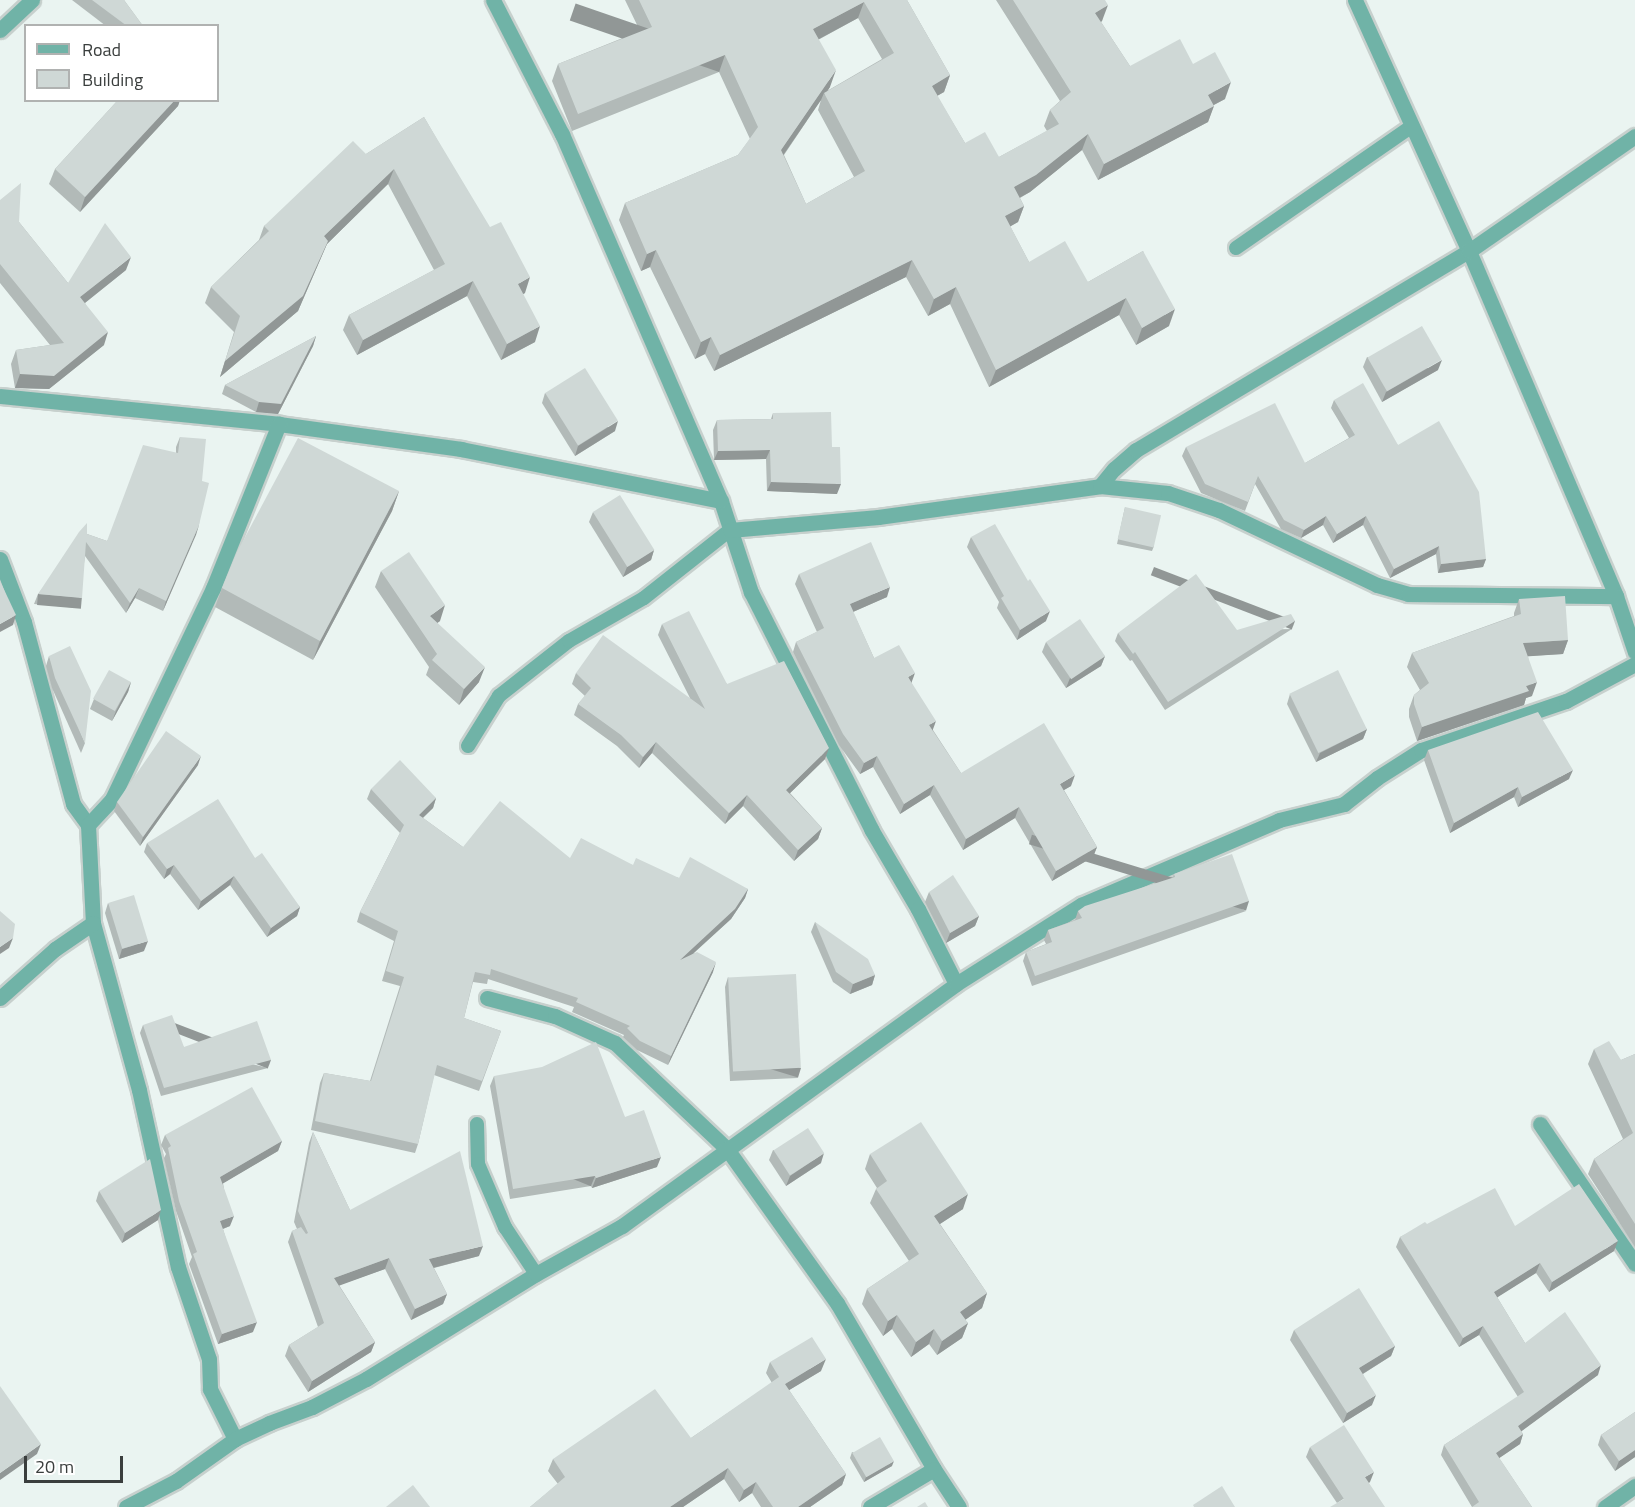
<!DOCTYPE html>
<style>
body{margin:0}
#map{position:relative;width:1635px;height:1507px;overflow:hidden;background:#eaf4f1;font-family:"Titillium Web",sans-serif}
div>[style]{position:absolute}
.roads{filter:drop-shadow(2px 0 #c7d0cd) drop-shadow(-2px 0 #c7d0cd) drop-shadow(0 2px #c7d0cd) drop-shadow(0 -2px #c7d0cd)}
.lane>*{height:14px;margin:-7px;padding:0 7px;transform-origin:7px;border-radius:7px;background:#70b3a7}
.street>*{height:15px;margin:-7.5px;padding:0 7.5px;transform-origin:7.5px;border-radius:7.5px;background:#70b3a7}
.wall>*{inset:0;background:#b2bab8}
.shaded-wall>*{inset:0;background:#919796;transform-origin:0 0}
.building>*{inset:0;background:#cfd8d6;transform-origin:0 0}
span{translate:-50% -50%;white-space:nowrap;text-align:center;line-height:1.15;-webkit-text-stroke:6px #fff;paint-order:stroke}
.legend{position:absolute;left:24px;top:24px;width:195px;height:78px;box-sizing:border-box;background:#fff;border:2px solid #b0b2b1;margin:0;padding:8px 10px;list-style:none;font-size:18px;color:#3a3e3d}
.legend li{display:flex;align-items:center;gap:12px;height:30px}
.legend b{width:30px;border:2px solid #b0b2b1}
.scale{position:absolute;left:24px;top:1456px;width:99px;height:27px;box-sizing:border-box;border:3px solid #3a3e3d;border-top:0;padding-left:8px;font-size:18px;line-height:21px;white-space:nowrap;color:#3a3e3d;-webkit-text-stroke:4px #fff;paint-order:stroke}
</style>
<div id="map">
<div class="roads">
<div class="lane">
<i style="left:1236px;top:248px;width:213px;rotate:-34.7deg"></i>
<i style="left:468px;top:746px;width:59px;rotate:-58.2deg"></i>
<i style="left:499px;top:696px;width:89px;rotate:-38.2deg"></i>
<i style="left:569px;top:641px;width:86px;rotate:-29.8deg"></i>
<i style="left:644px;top:598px;width:110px;rotate:-38.3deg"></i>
<i style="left:477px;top:1124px;width:40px;rotate:88.6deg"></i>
<i style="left:478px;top:1164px;width:69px;rotate:66.8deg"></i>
<i style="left:505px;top:1227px;width:56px;rotate:56.6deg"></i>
</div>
<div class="street">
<i style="left:493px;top:0;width:151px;rotate:62.8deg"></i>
<i style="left:562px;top:134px;width:400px;rotate:66.6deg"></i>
<i style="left:721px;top:501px;width:96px;rotate:71.8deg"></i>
<i style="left:751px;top:592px;width:266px;rotate:63.1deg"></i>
<i style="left:871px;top:829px;width:93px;rotate:59.6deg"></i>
<i style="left:918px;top:909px;width:84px;rotate:63.1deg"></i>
<i style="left:1355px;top:0;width:276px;rotate:65.6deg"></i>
<i style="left:1469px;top:251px;width:375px;rotate:66.9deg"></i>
<i style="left:1616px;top:596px;width:59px;rotate:71.3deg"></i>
<i style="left:0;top:30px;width:44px;rotate:-43.2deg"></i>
<i style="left:0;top:396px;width:280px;rotate:5.7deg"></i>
<i style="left:279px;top:424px;width:184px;rotate:7.8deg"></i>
<i style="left:461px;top:449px;width:265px;rotate:11.3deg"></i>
<i style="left:1100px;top:486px;width:22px;rotate:-51deg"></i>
<i style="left:1114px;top:469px;width:29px;rotate:-41deg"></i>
<i style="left:1136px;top:450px;width:388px;rotate:-30.9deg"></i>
<i style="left:1469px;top:251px;width:202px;rotate:-34.7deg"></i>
<i style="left:730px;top:530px;width:149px;rotate:-5deg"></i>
<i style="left:878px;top:517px;width:224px;rotate:-7.9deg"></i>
<i style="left:1100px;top:486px;width:68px;rotate:5.9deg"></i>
<i style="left:1168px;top:493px;width:54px;rotate:18.4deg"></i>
<i style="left:1219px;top:510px;width:175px;rotate:25.4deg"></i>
<i style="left:1377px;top:585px;width:32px;rotate:16deg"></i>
<i style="left:1408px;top:594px;width:208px;rotate:0.6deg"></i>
<i style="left:0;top:559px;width:67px;rotate:69.1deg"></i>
<i style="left:24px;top:622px;width:188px;rotate:74.9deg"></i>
<i style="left:73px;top:804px;width:26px;rotate:54deg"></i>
<i style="left:88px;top:825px;width:98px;rotate:87.1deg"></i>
<i style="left:93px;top:923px;width:173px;rotate:74.6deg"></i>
<i style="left:139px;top:1090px;width:181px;rotate:77.6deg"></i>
<i style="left:178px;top:1267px;width:97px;rotate:71.4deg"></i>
<i style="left:209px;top:1359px;width:30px;rotate:88deg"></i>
<i style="left:210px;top:1389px;width:56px;rotate:63.4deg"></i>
<i style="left:88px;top:825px;width:35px;rotate:-47deg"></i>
<i style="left:112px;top:799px;width:234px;rotate:-64.4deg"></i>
<i style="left:213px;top:588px;width:177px;rotate:-68.1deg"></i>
<i style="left:0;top:998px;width:74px;rotate:-41.7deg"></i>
<i style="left:55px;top:949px;width:46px;rotate:-34.4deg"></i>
<i style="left:487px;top:998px;width:70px;rotate:14.8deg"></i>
<i style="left:555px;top:1016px;width:66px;rotate:24.2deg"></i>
<i style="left:615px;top:1043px;width:154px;rotate:43.4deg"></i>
<i style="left:727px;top:1149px;width:189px;rotate:54.5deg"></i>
<i style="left:837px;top:1303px;width:192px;rotate:59.7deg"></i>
<i style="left:934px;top:1469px;width:45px;rotate:56.7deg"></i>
<i style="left:1540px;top:1124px;width:169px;rotate:55.8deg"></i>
<i style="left:126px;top:1507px;width:56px;rotate:-27.5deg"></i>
<i style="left:176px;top:1481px;width:72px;rotate:-35.4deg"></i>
<i style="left:235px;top:1439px;width:38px;rotate:-25deg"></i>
<i style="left:269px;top:1423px;width:46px;rotate:-20.4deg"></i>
<i style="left:312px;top:1407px;width:61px;rotate:-27.4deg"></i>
<i style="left:366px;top:1379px;width:200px;rotate:-31.7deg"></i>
<i style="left:536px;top:1274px;width:98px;rotate:-29.2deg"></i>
<i style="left:622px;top:1226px;width:412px;rotate:-35.9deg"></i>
<i style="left:956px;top:984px;width:148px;rotate:-32.3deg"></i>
<i style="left:1081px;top:905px;width:215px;rotate:-23.2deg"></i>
<i style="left:1279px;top:820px;width:67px;rotate:-13.8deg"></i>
<i style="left:1344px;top:804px;width:42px;rotate:-38.2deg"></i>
<i style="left:1377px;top:778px;width:52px;rotate:-32.5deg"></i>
<i style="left:1421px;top:750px;width:153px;rotate:-18.7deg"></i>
<i style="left:1566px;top:701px;width:78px;rotate:-28.2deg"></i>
<i style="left:870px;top:1507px;width:74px;rotate:-30.7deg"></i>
<i style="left:1605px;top:1507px;width:37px;rotate:-35deg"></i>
</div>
</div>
<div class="wall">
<i style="clip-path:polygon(72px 0,124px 0,143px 26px,106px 26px)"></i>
<i style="clip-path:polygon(evenodd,625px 0,907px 0,950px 75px,944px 92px,937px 96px,965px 143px,999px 157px,1047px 131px,1044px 126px,1050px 110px,1060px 101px,996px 0,1105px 0,1102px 21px,1101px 22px,1130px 66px,1193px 64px,1225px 99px,1214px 105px,1208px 122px,1098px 180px,1082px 150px,1030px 192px,1020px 198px,1024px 206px,1018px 222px,1010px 226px,1029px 262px,1088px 282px,1143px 251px,1169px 326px,1136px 345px,1119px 315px,989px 387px,950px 304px,928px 316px,906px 277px,714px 371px,705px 354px,695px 359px,650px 267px,641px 271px,619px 220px,625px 203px,738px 155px,750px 139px,719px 72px,572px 131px,552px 81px,558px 64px,640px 31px,625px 0,858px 18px,882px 59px,827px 91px,830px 87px,818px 40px,858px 18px,625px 0,821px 100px,818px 110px,854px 177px,806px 204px,784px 155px,821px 100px)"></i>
<i style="clip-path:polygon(118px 100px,180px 100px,178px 106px,80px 212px,49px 184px,55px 169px)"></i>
<i style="clip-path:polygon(424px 117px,525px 293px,523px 294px,535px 342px,501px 360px,467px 296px,357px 355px,343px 330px,349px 315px,434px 270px,388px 184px,327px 244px,298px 311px,220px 377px,234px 332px,205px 303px,211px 287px,259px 240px,264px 226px,366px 154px)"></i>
<i style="clip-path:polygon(0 200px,19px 222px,68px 283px,126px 270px,85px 303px,104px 345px,49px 389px,15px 388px,11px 364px,16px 350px,50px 345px,0 283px)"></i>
<i style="clip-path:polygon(316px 336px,313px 346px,278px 414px,256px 412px,222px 394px,225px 385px)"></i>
<i style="clip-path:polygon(1367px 357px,1438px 370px,1382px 402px,1363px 367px)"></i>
<i style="clip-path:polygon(545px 393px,615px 431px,575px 456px,542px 403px)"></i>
<i style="clip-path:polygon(1334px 400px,1398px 445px,1486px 559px,1483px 567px,1438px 573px,1436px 554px,1390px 578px,1363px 525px,1333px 543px,1323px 525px,1301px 538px,1281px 529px,1255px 484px,1245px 511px,1201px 493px,1182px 456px,1186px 447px,1305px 463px,1349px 438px,1331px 408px)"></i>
<i style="clip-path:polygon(773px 413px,832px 447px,837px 494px,767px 491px,766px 459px,714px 460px,713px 430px,717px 420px,771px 419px)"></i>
<i style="clip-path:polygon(180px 437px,202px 481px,199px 525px,163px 611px,135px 598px,126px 613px,85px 556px,78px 608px,34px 604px,38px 594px,87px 534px,107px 541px,176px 453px,176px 447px)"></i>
<i style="clip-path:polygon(399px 491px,392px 511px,313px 660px,215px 607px,222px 588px)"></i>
<i style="clip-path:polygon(1125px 507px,1154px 546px,1152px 551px,1117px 544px)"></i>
<i style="clip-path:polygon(593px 512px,654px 550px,651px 560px,623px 577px,589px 522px)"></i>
<i style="clip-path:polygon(971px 537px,1046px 621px,1017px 640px,997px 608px,999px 602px,967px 547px)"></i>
<i style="clip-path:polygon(381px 571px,440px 621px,437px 623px,479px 682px,459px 705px,426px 675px,429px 667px,375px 587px)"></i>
<i style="clip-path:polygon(799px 574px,887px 597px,853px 612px,874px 658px,911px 682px,933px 730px,961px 773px,1071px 786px,1064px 790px,1097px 847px,1093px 857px,1052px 881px,1015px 818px,963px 850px,930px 795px,900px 814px,873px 767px,860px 774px,839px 745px,793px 652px,796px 642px,817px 632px,795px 584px)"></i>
<i style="clip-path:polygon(1519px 599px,1568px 640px,1563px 654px,1528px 656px,1532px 696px,1526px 698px,1524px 705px,1417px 741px,1409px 717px,1409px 709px,1414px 695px,1420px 690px,1407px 667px,1412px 653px,1514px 616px,1514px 613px)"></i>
<i style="clip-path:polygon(662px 624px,727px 684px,825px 759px,790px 793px,822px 828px,818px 839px,794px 861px,743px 806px,725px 824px,652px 753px,639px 768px,617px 746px,574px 715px,578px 704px,585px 696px,572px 684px,576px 673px,690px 698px,658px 635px)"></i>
<i style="clip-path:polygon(1292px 629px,1165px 710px,1132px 660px,1130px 661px,1115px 641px,1118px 633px)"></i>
<i style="clip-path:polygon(1046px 642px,1105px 656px,1101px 666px,1066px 688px,1042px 652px)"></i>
<i style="clip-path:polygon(49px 656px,85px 743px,81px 753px,52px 688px,46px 666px)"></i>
<i style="clip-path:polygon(131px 682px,128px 692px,112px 721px,90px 709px,94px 699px)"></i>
<i style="clip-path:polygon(1290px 694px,1367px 729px,1363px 739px,1316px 762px,1287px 704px)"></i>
<i style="clip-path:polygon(1428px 750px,1569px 779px,1518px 807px,1514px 797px,1450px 833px,1424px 760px)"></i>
<i style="clip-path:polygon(198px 765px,140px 846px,114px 811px,117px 802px)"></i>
<i style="clip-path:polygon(371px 789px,436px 798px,433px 808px,423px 818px,463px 847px,633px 865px,679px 878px,748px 889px,745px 898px,731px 919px,694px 953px,713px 972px,668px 1065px,637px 1050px,623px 1037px,624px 1035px,572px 1012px,574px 1007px,488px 979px,487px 984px,473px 982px,464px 1018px,501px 1031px,479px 1091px,434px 1075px,418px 1144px,415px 1153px,311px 1130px,320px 1083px,324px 1073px,370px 1081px,400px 986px,382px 981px,394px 941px,357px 922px,360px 912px,400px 833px,367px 799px)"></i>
<i style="clip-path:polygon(147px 843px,255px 858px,300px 907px,297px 916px,267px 937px,230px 885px,198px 910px,170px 874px,164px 879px,144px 852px)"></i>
<i style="clip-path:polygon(1174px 874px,1246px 911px,1032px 986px,1023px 961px,1026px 952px,1046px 944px,1044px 940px,1048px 930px,1075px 920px,1078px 911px,1173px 877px)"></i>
<i style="clip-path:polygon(929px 892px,979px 916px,975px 926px,946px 943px,925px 902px)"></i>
<i style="clip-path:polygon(108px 903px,144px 951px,119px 959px,105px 913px)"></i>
<i style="clip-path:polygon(815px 922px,875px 975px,872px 985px,850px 994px,833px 982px,811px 932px)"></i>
<i style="clip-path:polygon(728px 977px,798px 1078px,730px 1081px,725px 987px)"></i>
<i style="clip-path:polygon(143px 1025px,184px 1047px,268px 1068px,161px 1096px,140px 1033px)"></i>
<i style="clip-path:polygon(1594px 1049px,1621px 1060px,1635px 1054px,1635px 1247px,1588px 1174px,1594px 1159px,1623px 1139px,1588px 1064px)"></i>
<i style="clip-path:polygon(494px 1076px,625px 1117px,657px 1167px,592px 1188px,591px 1186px,510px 1199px,490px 1086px)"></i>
<i style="clip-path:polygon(313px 1132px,350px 1210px,479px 1256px,434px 1268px,447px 1294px,443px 1304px,411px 1320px,385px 1269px,339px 1285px,375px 1342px,371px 1352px,308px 1392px,285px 1356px,289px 1345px,318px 1327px,288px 1242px,292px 1231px,297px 1229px,294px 1222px,309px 1143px)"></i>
<i style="clip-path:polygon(165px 1135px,282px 1141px,278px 1151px,223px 1183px,230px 1226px,223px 1229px,253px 1332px,218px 1344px,189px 1264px,192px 1257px,176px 1211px,164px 1158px,166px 1154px,161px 1145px)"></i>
<i style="clip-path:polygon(773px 1150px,821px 1163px,786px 1186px,769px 1160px)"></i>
<i style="clip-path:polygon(870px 1154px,963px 1209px,940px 1224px,987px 1293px,982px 1308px,965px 1320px,968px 1323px,962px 1338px,937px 1355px,929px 1344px,911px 1357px,892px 1329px,883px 1336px,862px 1304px,867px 1289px,909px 1261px,870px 1203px,876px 1189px,877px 1188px,865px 1169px)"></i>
<i style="clip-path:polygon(99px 1191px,158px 1220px,122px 1243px,96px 1201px)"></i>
<i style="clip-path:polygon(1427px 1224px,1515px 1226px,1614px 1251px,1549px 1292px,1536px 1273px,1497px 1297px,1525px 1343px,1598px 1375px,1521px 1431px,1523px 1434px,1520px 1444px,1499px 1458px,1532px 1507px,1472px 1507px,1441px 1455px,1444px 1445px,1518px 1397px,1479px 1335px,1459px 1347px,1396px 1247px,1400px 1237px)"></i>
<i style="clip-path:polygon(1294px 1330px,1395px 1346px,1391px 1356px,1363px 1374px,1372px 1405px,1343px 1423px,1290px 1340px)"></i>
<i style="clip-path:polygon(770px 1362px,821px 1371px,789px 1390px,846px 1474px,842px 1485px,810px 1507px,761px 1507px,752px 1493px,739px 1502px,724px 1479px,683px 1507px,530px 1507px,558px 1484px,548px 1471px,553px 1459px,691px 1438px,772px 1383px,766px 1373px)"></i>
<i style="clip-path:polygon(1635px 1412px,1635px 1457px,1615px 1471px,1598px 1445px,1601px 1435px)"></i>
<i style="clip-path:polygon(1310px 1447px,1370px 1482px,1337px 1503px,1306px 1457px)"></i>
<i style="clip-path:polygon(852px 1452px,892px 1466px,864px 1482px,850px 1458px)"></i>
</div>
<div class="shaded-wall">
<i style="clip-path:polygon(864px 2px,858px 18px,806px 46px,813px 29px)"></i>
<i style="clip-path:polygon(1108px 5px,1102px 21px,1089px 30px,1095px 13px)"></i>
<i style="left:725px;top:55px;width:18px;height:158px;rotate:109deg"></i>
<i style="clip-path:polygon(836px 70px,830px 87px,825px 95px,824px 93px,821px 100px,775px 167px,781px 150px)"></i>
<i style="clip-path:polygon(950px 75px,944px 92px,926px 102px,932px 86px)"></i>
<i style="clip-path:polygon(1231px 82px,1225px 99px,1202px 111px,1208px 95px)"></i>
<i style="clip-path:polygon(175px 100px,180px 100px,178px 106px,80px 212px,85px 197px)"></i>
<i style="clip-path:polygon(1214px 106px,1208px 122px,1098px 180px,1104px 164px)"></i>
<i style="clip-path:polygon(1088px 134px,1082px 150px,1030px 192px,1008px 204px,1014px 187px)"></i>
<i style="clip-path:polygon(394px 169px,388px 184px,327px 244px,298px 311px,220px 377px,225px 361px,324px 236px)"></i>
<i style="clip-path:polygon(1024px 206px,1018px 222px,999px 233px,1005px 216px)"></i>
<i style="clip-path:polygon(656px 250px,650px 267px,641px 271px,647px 254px)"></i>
<i style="clip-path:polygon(131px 257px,126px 270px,76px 310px,80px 297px)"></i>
<i style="clip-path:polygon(912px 260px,906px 277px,714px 371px,720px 355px)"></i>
<i style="clip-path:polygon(530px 277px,525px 293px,512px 300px,518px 284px)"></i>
<i style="clip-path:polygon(473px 281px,467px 296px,357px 355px,363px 340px)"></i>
<i style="clip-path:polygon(956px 287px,950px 304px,928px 316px,934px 299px)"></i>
<i style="clip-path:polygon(1126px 298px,1119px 315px,989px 387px,996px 370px)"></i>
<i style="clip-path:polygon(1175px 309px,1169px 326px,1136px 345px,1142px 328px)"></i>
<i style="clip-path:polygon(540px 326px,535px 342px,501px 360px,507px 344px)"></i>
<i style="clip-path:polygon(108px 332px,104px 345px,49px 389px,15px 388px,20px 374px)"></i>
<i style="clip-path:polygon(316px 336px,313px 346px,278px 414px,256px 412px,259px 402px)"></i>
<i style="clip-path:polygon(711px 337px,705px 354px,695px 359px,701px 342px)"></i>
<i style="clip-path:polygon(1442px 360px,1438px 370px,1382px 402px,1386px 392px)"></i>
<i style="clip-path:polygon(618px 421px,615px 431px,575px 456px,578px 446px)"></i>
<i style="clip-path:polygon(770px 450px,766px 459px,714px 460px,718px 451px)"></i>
<i style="clip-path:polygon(771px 482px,841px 484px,837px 494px,767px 491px)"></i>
<i style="clip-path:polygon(399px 491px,392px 511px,313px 660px,320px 641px)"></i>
<i style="clip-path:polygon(1326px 516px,1323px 525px,1301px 538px,1304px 530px)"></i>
<i style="clip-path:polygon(1366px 516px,1363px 525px,1333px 543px,1337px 534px)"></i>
<i style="clip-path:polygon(199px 525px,196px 535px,163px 611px,166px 601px)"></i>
<i style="clip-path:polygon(1439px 546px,1436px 554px,1390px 578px,1394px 569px)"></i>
<i style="clip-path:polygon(654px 550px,651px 560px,623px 577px,627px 567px)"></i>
<i style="clip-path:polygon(1486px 559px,1483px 567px,1438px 573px,1441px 564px)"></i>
<i style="clip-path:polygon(890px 587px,887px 597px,846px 615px,850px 604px)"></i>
<i style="clip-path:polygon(139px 588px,135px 598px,126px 613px,130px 603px)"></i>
<i style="left:38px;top:594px;width:44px;height:11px;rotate:5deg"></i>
<i style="clip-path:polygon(445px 605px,440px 621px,425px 632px,430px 616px)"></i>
<i style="clip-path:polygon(1050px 611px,1046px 621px,1017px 640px,1020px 630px)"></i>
<i style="clip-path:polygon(16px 615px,13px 625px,0 632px,0 624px)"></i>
<i style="left:1295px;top:621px;width:9px;height:151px;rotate:111deg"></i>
<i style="clip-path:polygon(1568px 640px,1563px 654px,1518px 657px,1523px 643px)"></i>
<i style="clip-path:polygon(1105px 656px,1101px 666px,1066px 688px,1070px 678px)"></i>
<i style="clip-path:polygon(485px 667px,479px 682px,459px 705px,464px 689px)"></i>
<i style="clip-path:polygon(915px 673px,911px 684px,908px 677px)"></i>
<i style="clip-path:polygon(131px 682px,128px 692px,112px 721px,116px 711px)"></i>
<i style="clip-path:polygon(1537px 682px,1532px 696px,1526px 698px,1524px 705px,1417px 741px,1422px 727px)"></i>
<i style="clip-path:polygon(936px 721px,932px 732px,929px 725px)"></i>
<i style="clip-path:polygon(1367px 729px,1363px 739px,1316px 762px,1320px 753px)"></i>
<i style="clip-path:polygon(656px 742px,652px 753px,639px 768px,643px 757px)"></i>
<i style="clip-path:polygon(829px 748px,825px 759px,782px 801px,786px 790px)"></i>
<i style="clip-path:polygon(201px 756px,198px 765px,140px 846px,143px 837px)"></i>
<i style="clip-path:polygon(877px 756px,873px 767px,860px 774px,864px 763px)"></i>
<i style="clip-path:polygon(1573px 770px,1569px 779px,1518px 807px,1522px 797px)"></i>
<i style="clip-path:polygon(1075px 775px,1071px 786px,1057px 794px,1060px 784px)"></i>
<i style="clip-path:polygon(934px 785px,930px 795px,900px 814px,904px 804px)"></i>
<i style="clip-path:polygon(1518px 787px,1514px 797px,1450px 833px,1454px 823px)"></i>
<i style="clip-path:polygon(747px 795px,743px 806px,725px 824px,729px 813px)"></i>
<i style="clip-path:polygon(436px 798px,433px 808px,415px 825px,419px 815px)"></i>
<i style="clip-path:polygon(1019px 807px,1015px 818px,963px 850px,966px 839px)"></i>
<i style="clip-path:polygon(822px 828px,818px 839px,794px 861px,798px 850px)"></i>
<i style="clip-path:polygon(1097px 847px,1093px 857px,1052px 881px,1056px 871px)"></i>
<i style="clip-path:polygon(174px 865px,170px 874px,164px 879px,167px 869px)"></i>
<i style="clip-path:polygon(234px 876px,230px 885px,198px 910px,201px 901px)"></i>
<i style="clip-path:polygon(748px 889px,745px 898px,731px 919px,676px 969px,680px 960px)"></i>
<i style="left:1249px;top:901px;width:10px;height:227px;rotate:107deg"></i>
<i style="clip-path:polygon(300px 907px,297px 916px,267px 937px,271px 928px)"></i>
<i style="clip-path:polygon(979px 916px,975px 926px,946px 943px,950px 933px)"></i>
<i style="clip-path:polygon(13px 938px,9px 948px,0 954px,0 947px)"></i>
<i style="clip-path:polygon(148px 941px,144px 951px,119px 959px,122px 949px)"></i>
<i style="clip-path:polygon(716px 962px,713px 972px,668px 1065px,671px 1056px)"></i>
<i style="clip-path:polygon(875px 975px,872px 985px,850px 994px,853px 984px)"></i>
<i style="left:271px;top:1060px;width:9px;height:111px;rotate:111deg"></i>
<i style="left:801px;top:1068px;width:10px;height:68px;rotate:107deg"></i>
<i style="clip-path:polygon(282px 1141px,278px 1151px,217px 1187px,220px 1177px)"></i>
<i style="clip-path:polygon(824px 1153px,821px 1163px,786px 1186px,790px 1176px)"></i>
<i style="clip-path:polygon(661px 1157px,657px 1167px,592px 1188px,596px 1178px)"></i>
<i style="left:595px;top:1176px;width:11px;height:83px;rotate:112deg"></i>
<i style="clip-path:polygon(968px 1194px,963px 1209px,929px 1231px,934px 1216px)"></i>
<i style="clip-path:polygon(161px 1210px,158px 1220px,122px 1243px,125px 1233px)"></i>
<i style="clip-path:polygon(234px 1216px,230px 1226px,217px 1231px,220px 1221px)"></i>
<i style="clip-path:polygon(1618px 1241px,1614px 1251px,1549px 1292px,1552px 1282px)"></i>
<i style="clip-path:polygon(483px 1246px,479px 1256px,425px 1270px,429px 1259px)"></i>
<i style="clip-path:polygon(389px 1258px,385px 1269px,330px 1289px,334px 1278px)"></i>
<i style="clip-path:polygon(1540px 1263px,1536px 1273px,1490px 1302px,1494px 1292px)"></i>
<i style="clip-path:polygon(987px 1293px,982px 1308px,955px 1327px,960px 1312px)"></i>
<i style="clip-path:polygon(447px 1294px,443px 1304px,411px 1320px,415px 1309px)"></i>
<i style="clip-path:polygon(897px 1315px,892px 1329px,883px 1336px,888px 1321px)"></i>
<i style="clip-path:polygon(257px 1322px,253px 1332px,218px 1344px,222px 1334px)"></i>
<i style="clip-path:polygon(968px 1323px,962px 1338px,937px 1355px,942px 1341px)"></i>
<i style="clip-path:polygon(1483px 1326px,1479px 1335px,1459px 1347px,1463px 1338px)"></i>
<i style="clip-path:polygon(934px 1329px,929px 1344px,911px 1357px,916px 1342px)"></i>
<i style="clip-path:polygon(375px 1342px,371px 1352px,308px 1392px,312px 1381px)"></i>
<i style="clip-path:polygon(1395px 1346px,1391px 1356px,1356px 1378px,1359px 1368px)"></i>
<i style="clip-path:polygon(826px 1359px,821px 1371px,781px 1395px,785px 1384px)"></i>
<i style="clip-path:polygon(1601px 1365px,1598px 1375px,1515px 1436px,1518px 1426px)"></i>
<i style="clip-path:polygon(1376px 1395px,1372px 1405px,1343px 1423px,1347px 1413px)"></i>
<i style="clip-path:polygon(1523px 1434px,1520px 1444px,1492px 1463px,1496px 1453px)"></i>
<i style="clip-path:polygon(41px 1444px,37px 1454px,0 1480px,0 1473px)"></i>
<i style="clip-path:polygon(1635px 1450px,1635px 1457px,1615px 1471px,1619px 1461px)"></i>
<i style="clip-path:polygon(894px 1461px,892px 1466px,864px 1482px,866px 1477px)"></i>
<i style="clip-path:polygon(728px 1468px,724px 1479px,683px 1507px,670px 1507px)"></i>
<i style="clip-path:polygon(1374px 1472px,1370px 1482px,1362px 1487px,1365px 1477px)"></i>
<i style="clip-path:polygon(846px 1474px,842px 1485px,810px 1507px,798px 1507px)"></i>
<i style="clip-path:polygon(756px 1482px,752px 1493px,739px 1502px,744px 1490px)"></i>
</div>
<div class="building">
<i style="clip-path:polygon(92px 0,124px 0,143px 26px,127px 26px)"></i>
<i style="clip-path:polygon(evenodd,639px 0,907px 0,950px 75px,932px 86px,965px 143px,985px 132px,999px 157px,1059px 124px,1050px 110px,1071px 92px,1013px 0,1105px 0,1108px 5px,1095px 13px,1130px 66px,1180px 39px,1193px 64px,1215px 52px,1231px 82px,1208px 95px,1214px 106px,1104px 164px,1088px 134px,1036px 175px,1014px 187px,1024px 206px,1005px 216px,1029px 262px,1065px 241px,1088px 282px,1143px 251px,1175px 309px,1142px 328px,1126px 298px,996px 370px,956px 287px,934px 299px,912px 260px,720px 355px,711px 337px,701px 342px,656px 250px,647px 254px,625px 203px,738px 155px,758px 127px,725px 55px,578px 114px,558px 64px,652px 27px,639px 0,864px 2px,894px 53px,824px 93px,865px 171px,806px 204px,781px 150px,836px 70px,813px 29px,864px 2px)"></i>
<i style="clip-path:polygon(118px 100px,175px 100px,85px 197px,55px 169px)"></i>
<i style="clip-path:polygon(424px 117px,490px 227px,501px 222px,530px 277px,518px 284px,540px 326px,507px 344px,473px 281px,363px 340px,349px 315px,445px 264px,394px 169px,324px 236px,328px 241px,303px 296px,225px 361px,240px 316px,211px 287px,269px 231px,264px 226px,353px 141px,366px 154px)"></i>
<i style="clip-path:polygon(21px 183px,19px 222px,68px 283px,105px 223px,131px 257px,80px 297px,108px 332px,54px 376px,20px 374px,16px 350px,64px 343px,0 264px,0 200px)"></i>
<i style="left:1422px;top:326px;width:39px;height:63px;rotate:60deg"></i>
<i style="clip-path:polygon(316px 336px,281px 404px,259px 402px,225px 385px)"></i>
<i style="left:585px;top:368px;width:62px;height:47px;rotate:58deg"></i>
<i style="clip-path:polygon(1363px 383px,1398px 445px,1439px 421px,1479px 492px,1486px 559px,1441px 564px,1439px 546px,1394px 569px,1366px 516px,1337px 534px,1326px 516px,1304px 530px,1284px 520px,1258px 476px,1248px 502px,1205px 484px,1186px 447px,1275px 403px,1305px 463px,1355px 435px,1334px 400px)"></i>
<i style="clip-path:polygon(831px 412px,832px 447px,840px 447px,841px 484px,771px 482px,770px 450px,718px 451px,717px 420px,773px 419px,773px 413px)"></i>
<i style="clip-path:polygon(180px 437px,206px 439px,202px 481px,209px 483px,199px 525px,166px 601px,139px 588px,130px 603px,86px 542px,82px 598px,38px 594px,79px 532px,87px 523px,87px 534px,107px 541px,143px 445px,178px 453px)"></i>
<i style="clip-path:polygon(298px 438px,399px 491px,320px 641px,222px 588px,237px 552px)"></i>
<i style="left:620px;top:495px;width:65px;height:32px;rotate:58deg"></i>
<i style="left:1125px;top:507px;width:37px;height:33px;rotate:13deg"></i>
<i style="clip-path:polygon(995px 524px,1028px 581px,1030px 579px,1050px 611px,1020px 630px,1001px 598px,1004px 596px,971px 537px)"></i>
<i style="clip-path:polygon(871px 542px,890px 587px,850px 604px,874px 658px,899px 645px,915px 673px,908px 677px,936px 721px,929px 725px,961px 773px,1044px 723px,1075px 775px,1060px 784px,1097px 847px,1056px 871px,1019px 807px,966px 839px,934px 785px,904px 804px,877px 756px,864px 763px,843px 734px,796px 642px,824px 628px,799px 574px)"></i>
<i style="clip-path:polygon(409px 552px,445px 605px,430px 616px,485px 667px,464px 689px,432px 660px,437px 654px,381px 571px)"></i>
<i style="clip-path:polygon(1196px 574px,1237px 630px,1291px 614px,1295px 621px,1168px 702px,1135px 652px,1133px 654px,1118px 633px)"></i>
<i style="clip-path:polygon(0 581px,16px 615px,0 624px)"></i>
<i style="clip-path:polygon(1565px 596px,1568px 640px,1523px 643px,1537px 682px,1526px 686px,1529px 691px,1422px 727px,1414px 704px,1414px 695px,1429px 683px,1412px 653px,1521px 614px,1519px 599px)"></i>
<i style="clip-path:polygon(689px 611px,727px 684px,784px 661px,829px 748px,786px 790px,822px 828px,798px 850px,747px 795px,729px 813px,656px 742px,643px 757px,621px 735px,578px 704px,591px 688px,576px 673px,603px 635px,705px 709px,662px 624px)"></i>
<i style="left:1080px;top:619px;width:45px;height:41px;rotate:56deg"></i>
<i style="clip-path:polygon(70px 646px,91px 691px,85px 743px,55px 678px,49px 656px)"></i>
<i style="left:109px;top:670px;width:25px;height:33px;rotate:29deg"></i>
<i style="left:1338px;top:670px;width:66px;height:54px;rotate:64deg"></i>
<i style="clip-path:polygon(1538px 712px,1573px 770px,1522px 797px,1518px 787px,1454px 823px,1428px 750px)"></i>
<i style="clip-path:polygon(166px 731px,201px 756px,143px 837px,117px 802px)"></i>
<i style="clip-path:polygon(400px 760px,436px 798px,419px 815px,463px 847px,500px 801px,570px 858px,581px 838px,633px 865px,636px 858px,679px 878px,690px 857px,748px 889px,735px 909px,680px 960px,697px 952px,716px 962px,671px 1056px,640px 1041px,627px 1028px,630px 1026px,576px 1002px,578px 998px,491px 969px,490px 975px,475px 972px,464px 1018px,501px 1031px,482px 1081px,437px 1065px,418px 1144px,315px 1121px,324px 1073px,371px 1081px,404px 977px,386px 971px,398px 931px,360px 912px,404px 825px,371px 789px)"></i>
<i style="clip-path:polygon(218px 799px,255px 858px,262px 853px,300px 907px,271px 928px,234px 876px,201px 901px,174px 865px,167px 869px,147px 843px)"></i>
<i style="clip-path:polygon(1232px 854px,1249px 901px,1035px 976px,1026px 952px,1052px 942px,1048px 930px,1082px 918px,1078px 911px,1085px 906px,1175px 877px,1174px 874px)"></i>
<i style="clip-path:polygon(953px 875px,979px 916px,950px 933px,929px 892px)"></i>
<i style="left:134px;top:895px;width:48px;height:27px;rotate:73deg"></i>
<i style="clip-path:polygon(0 911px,15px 924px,13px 938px,0 947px)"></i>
<i style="clip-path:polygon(815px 922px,868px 959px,875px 975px,853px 984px,836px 972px)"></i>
<i style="left:796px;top:974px;width:94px;height:68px;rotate:87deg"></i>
<i style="clip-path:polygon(172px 1015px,184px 1047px,257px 1021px,271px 1060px,164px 1088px,143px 1025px)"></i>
<i style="clip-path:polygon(1609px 1041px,1621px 1060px,1635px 1054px,1635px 1224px,1594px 1159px,1633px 1133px,1594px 1049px)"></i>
<i style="clip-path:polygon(596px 1042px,625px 1117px,644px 1110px,661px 1157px,596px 1178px,595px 1176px,513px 1189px,494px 1076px,542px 1067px)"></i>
<i style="clip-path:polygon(252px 1087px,282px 1141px,220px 1177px,234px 1216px,220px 1221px,257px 1322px,222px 1334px,193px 1254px,197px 1252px,179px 1201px,168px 1148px,171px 1146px,165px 1135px)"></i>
<i style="clip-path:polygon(921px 1122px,968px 1194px,934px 1216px,987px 1293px,960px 1312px,968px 1323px,942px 1341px,934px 1329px,916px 1342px,897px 1315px,888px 1321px,867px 1289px,919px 1254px,876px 1189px,887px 1181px,870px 1154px)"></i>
<i style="left:808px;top:1128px;width:30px;height:41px;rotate:57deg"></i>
<i style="clip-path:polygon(313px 1132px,350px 1210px,460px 1151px,483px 1246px,429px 1259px,447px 1294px,415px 1309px,389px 1258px,334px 1278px,375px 1342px,312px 1381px,289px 1345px,324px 1323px,292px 1231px,301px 1227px,306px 1234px,308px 1233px,298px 1211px)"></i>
<i style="clip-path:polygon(150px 1159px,161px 1210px,125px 1233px,99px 1191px)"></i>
<i style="clip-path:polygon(1579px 1184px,1618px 1241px,1552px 1282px,1540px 1263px,1494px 1292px,1525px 1343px,1565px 1312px,1601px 1365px,1518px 1426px,1523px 1434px,1496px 1453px,1532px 1507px,1472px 1507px,1479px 1502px,1444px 1445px,1524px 1392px,1483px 1326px,1463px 1338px,1400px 1237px,1425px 1222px,1427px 1224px,1495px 1188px,1515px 1226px)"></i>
<i style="clip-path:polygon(1359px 1288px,1395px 1346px,1359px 1368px,1376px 1395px,1347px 1413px,1294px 1330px)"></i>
<i style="clip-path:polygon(812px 1337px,826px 1359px,785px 1384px,846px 1474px,798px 1507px,773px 1507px,756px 1482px,744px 1490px,728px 1468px,670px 1507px,530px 1507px,565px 1477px,553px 1459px,655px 1389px,691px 1438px,779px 1377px,770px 1362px)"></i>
<i style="clip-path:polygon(0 1386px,41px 1444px,0 1473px)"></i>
<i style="clip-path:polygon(1635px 1412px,1635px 1450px,1619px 1461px,1601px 1435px)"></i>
<i style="clip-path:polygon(1344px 1425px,1374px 1472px,1365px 1477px,1385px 1507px,1330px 1507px,1344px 1499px,1310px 1447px)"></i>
<i style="left:880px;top:1437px;width:28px;height:32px;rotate:60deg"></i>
<i style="clip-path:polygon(413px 1485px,430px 1507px,386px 1507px)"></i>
<i style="clip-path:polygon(1222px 1486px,1235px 1507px,1194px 1507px,1193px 1505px)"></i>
<i style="clip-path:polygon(925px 1502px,928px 1507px,917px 1507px)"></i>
</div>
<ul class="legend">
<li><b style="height:8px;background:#70b3a7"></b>Road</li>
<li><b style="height:16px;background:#cfd8d6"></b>Building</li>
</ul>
<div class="scale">20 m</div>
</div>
